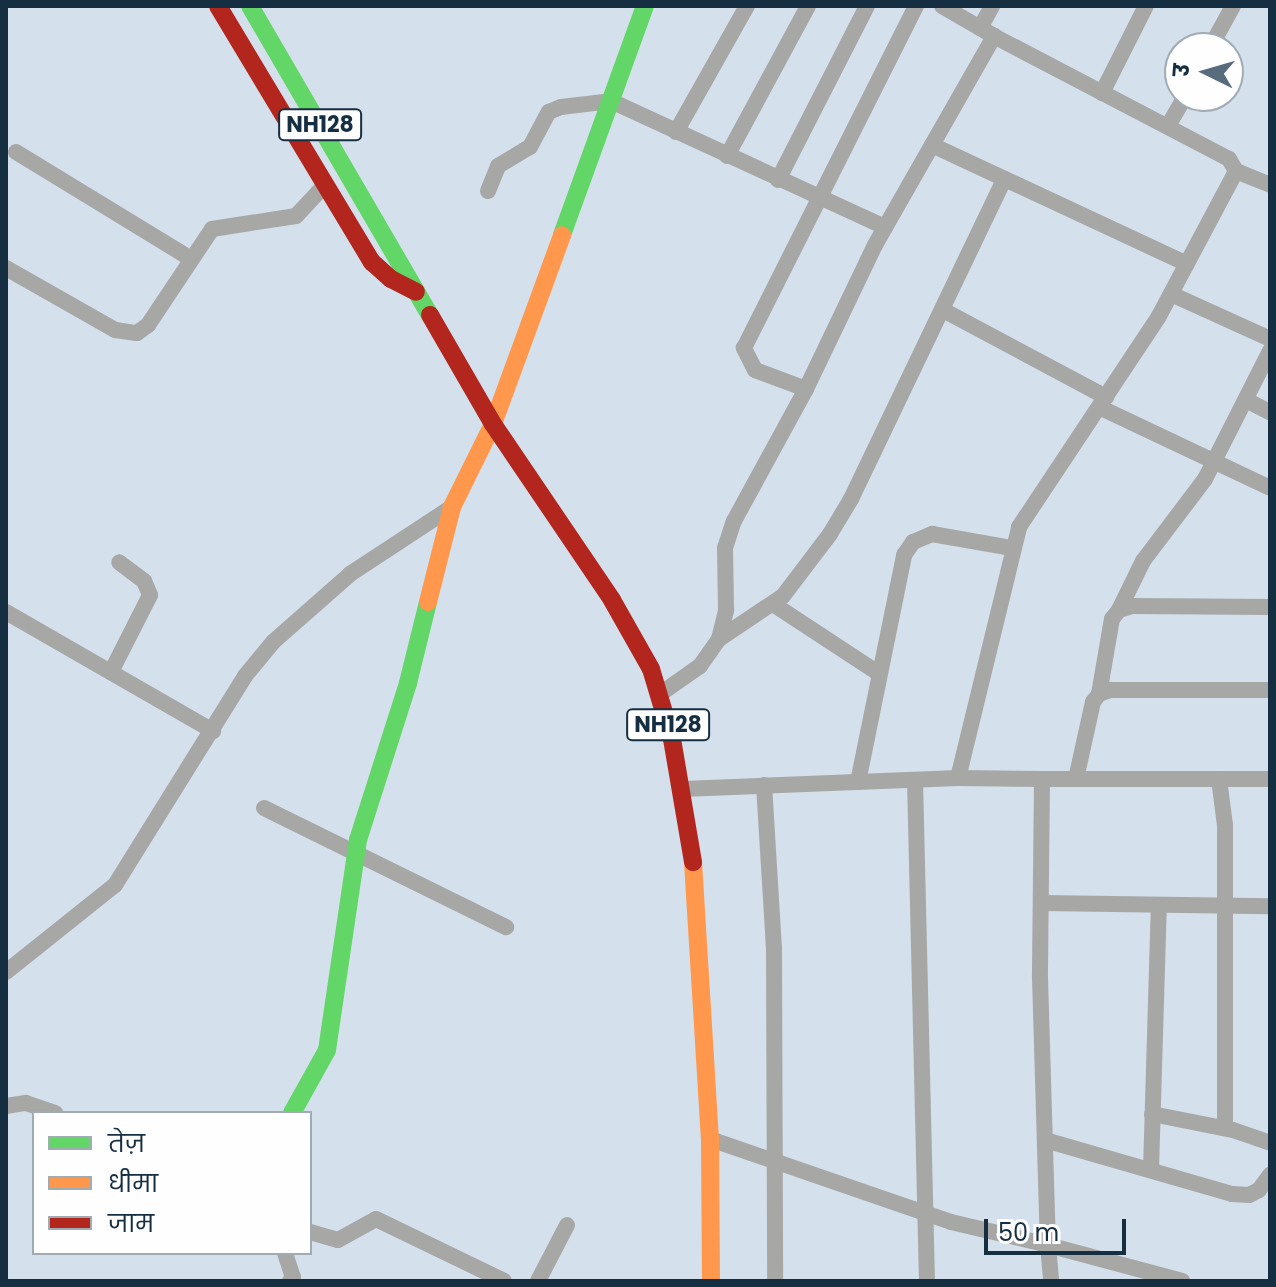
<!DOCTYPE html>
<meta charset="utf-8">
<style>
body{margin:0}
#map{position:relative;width:1276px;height:1287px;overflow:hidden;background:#d4e0ec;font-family:Poppins,"Noto Sans Devanagari",sans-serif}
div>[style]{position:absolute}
.street>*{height:16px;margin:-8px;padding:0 8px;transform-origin:8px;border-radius:8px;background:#a7a7a6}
.fast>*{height:18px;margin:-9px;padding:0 9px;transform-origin:9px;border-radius:9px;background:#63d668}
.slow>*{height:18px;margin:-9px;padding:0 9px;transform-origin:9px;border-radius:9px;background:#ff974d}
.jam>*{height:18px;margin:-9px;padding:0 9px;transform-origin:9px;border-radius:9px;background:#b3261e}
span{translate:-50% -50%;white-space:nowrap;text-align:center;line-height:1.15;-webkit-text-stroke:7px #fefefe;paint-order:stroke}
.shield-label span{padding:2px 6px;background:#fefefe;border:2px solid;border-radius:6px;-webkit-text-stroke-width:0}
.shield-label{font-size:22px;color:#152e42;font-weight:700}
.frame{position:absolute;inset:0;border:8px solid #152e42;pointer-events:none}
.legend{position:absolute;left:32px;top:1111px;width:280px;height:144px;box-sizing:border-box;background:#fefefe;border:2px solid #a1abb3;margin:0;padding:10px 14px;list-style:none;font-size:24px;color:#152e42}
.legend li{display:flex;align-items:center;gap:16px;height:40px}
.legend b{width:40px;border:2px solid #a1abb3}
.north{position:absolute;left:1164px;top:32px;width:80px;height:80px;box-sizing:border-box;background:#fefefe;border:2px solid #a1abb3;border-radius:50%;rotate:275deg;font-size:22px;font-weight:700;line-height:32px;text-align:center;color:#152e42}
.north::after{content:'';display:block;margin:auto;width:28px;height:36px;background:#586c7e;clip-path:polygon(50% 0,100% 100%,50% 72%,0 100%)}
.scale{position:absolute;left:984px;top:1219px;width:142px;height:36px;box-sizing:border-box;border:4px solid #152e42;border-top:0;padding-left:10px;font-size:24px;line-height:28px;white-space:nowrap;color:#152e42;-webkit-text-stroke:6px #fefefe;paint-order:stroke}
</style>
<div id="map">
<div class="street">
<i style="left:980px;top:28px;width:25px;rotate:-61deg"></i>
<i style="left:1210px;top:48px;width:48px;rotate:-61.3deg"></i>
<i style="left:1102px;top:93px;width:97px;rotate:-63.2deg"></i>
<i style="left:1168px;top:126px;width:34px;rotate:-60deg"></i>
<i style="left:676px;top:132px;width:145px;rotate:-60.6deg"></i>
<i style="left:932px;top:145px;width:281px;rotate:25deg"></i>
<i style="left:16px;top:152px;width:205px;rotate:31.4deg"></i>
<i style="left:727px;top:156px;width:170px;rotate:-61.6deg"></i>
<i style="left:1236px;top:171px;width:37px;rotate:22deg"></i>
<i style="left:778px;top:180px;width:195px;rotate:-62.9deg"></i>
<i style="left:488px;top:191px;width:27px;rotate:-68deg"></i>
<i style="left:498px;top:166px;width:37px;rotate:-31deg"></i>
<i style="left:530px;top:147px;width:40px;rotate:-62deg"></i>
<i style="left:549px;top:112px;width:13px;rotate:-23deg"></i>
<i style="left:561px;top:107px;width:50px;rotate:-6.8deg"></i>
<i style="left:611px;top:101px;width:302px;rotate:24.7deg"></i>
<i style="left:6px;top:268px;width:125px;rotate:29.6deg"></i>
<i style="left:115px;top:330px;width:22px;rotate:8deg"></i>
<i style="left:137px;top:333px;width:14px;rotate:-36deg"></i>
<i style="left:148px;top:325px;width:115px;rotate:-56.3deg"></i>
<i style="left:212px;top:229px;width:85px;rotate:-8.8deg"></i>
<i style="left:296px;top:216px;width:41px;rotate:-47deg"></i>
<i style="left:1171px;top:294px;width:109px;rotate:24.4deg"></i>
<i style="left:943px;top:310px;width:185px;rotate:28.1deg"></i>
<i style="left:806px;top:389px;width:54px;rotate:-159.6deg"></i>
<i style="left:755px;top:370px;width:25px;rotate:-117deg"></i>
<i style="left:744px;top:348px;width:383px;rotate:-63.3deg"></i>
<i style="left:1246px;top:400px;width:27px;rotate:27deg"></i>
<i style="left:1099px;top:407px;width:189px;rotate:25.3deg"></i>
<i style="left:773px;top:604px;width:126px;rotate:33.3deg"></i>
<i style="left:1119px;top:610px;width:55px;rotate:-63.9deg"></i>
<i style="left:1143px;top:561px;width:103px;rotate:-52.9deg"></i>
<i style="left:1205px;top:479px;width:144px;rotate:-63.1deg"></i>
<i style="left:6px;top:612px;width:239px;rotate:29.9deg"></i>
<i style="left:719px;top:639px;width:77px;rotate:-33.9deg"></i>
<i style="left:783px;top:596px;width:78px;rotate:-52.8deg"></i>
<i style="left:830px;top:534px;width:41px;rotate:-59deg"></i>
<i style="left:851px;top:499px;width:355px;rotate:-64.4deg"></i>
<i style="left:111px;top:672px;width:86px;rotate:-63.1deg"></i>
<i style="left:150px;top:595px;width:15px;rotate:-113deg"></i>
<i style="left:144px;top:581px;width:31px;rotate:-143deg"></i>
<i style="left:660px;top:694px;width:49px;rotate:-35deg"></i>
<i style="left:700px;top:666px;width:33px;rotate:-55deg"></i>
<i style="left:719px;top:639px;width:30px;rotate:-76deg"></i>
<i style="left:726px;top:610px;width:62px;rotate:-90.9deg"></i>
<i style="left:725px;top:548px;width:28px;rotate:-72deg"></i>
<i style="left:734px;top:521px;width:150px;rotate:-61.4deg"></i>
<i style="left:806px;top:389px;width:160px;rotate:-64.4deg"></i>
<i style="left:875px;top:245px;width:241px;rotate:-60.3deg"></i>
<i style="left:994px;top:36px;width:60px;rotate:-150deg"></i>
<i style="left:1099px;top:694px;width:76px;rotate:-80.2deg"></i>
<i style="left:1112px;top:619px;width:11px;rotate:-52deg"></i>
<i style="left:1119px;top:610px;width:14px;rotate:-17deg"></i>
<i style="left:1132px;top:606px;width:138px;rotate:0.4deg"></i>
<i style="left:958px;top:778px;width:258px;rotate:-76.3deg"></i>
<i style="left:1019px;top:527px;width:253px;rotate:-56.4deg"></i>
<i style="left:1159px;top:316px;width:164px;rotate:-62deg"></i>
<i style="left:1236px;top:171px;width:14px;rotate:-120deg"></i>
<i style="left:1229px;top:159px;width:265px;rotate:-152.4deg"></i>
<i style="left:1042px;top:779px;width:228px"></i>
<i style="left:1076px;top:779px;width:79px;rotate:-77.6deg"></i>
<i style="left:1093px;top:702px;width:10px;rotate:-53deg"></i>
<i style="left:1099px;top:694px;width:12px;rotate:-20deg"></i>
<i style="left:1110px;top:690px;width:160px"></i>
<i style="left:1219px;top:779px;width:46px;rotate:82.6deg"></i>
<i style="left:1225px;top:825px;width:303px;rotate:90deg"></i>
<i style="left:915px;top:780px;width:501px;rotate:88.63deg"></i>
<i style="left:858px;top:782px;width:232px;rotate:-78.5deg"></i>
<i style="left:904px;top:555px;width:16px;rotate:-55deg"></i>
<i style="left:913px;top:542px;width:21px;rotate:-23deg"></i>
<i style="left:932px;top:534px;width:80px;rotate:10deg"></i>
<i style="left:764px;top:785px;width:163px;rotate:86.5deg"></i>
<i style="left:774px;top:948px;width:333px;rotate:89.8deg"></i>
<i style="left:683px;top:789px;width:275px;rotate:-2.3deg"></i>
<i style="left:958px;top:778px;width:84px;rotate:0.7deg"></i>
<i style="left:1042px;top:779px;width:199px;rotate:90.6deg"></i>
<i style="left:1040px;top:978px;width:267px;rotate:88.3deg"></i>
<i style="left:1048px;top:1245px;width:139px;rotate:15deg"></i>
<i style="left:264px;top:808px;width:270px;rotate:26.2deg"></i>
<i style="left:1042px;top:903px;width:228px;rotate:0.8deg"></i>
<i style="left:6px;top:972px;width:139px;rotate:-38.6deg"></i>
<i style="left:115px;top:885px;width:246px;rotate:-58.1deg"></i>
<i style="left:245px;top:676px;width:44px;rotate:-50.5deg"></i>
<i style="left:273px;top:642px;width:103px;rotate:-41.4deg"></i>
<i style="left:350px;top:574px;width:122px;rotate:-33.3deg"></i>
<i style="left:6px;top:1106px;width:20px;rotate:-9deg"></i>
<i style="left:26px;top:1103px;width:31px;rotate:19deg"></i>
<i style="left:1152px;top:1114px;width:83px;rotate:11.2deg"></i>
<i style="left:1233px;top:1130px;width:39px;rotate:19deg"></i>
<i style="left:710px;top:1139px;width:255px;rotate:19deg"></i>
<i style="left:951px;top:1222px;width:100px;rotate:13.3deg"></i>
<i style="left:1048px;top:1245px;width:36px;rotate:85deg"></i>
<i style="left:1045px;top:1140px;width:195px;rotate:16.1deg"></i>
<i style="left:1232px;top:1194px;width:17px;rotate:3deg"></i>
<i style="left:1249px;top:1195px;width:11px;rotate:-27deg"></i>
<i style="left:1259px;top:1190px;width:19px;rotate:-54deg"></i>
<i style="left:1151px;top:1170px;width:264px;rotate:-88.3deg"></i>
<i style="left:310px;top:1232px;width:29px;rotate:16deg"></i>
<i style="left:338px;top:1240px;width:43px;rotate:-28.9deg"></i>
<i style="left:376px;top:1219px;width:142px;rotate:25.8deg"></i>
<i style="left:285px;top:1253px;width:25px;rotate:72deg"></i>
<i style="left:293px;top:1277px;width:5px;rotate:127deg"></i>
<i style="left:538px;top:1281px;width:63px;rotate:-62.6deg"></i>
</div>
<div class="fast">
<i style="left:250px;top:6px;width:358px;rotate:59.8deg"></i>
<i style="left:562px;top:235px;width:244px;rotate:-70.1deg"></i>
<i style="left:292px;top:1113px;width:72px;rotate:-60.9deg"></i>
<i style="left:327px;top:1050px;width:212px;rotate:-81.6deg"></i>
<i style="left:358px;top:840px;width:165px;rotate:-72.3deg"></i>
<i style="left:408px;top:683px;width:83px;rotate:-76.1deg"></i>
</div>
<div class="slow">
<i style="left:428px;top:602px;width:98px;rotate:-75.8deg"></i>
<i style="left:452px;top:507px;width:93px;rotate:-63.7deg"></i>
<i style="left:493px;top:424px;width:201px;rotate:-69.9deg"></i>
<i style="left:693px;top:862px;width:278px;rotate:86.5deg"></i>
<i style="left:710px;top:1139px;width:142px;rotate:89.6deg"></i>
</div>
<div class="jam">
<i style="left:218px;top:6px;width:299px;rotate:59deg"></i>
<i style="left:372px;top:262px;width:25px;rotate:42deg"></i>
<i style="left:391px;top:279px;width:28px;rotate:27deg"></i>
<i style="left:430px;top:315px;width:126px;rotate:60deg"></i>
<i style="left:493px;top:424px;width:212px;rotate:55.9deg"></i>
<i style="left:612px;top:600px;width:79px;rotate:60.5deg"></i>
<i style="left:651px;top:669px;width:73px;rotate:73.3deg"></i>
<i style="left:672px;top:739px;width:125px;rotate:80.3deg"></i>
</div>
<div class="shield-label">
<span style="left:320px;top:125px">NH128</span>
<span style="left:668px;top:725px">NH128</span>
</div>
<div class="frame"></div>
<ul class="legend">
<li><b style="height:10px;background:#63d668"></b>तेज़</li>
<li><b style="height:10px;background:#ff974d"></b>धीमा</li>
<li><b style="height:10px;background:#b3261e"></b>जाम</li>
</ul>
<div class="north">उ</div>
<div class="scale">50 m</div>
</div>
